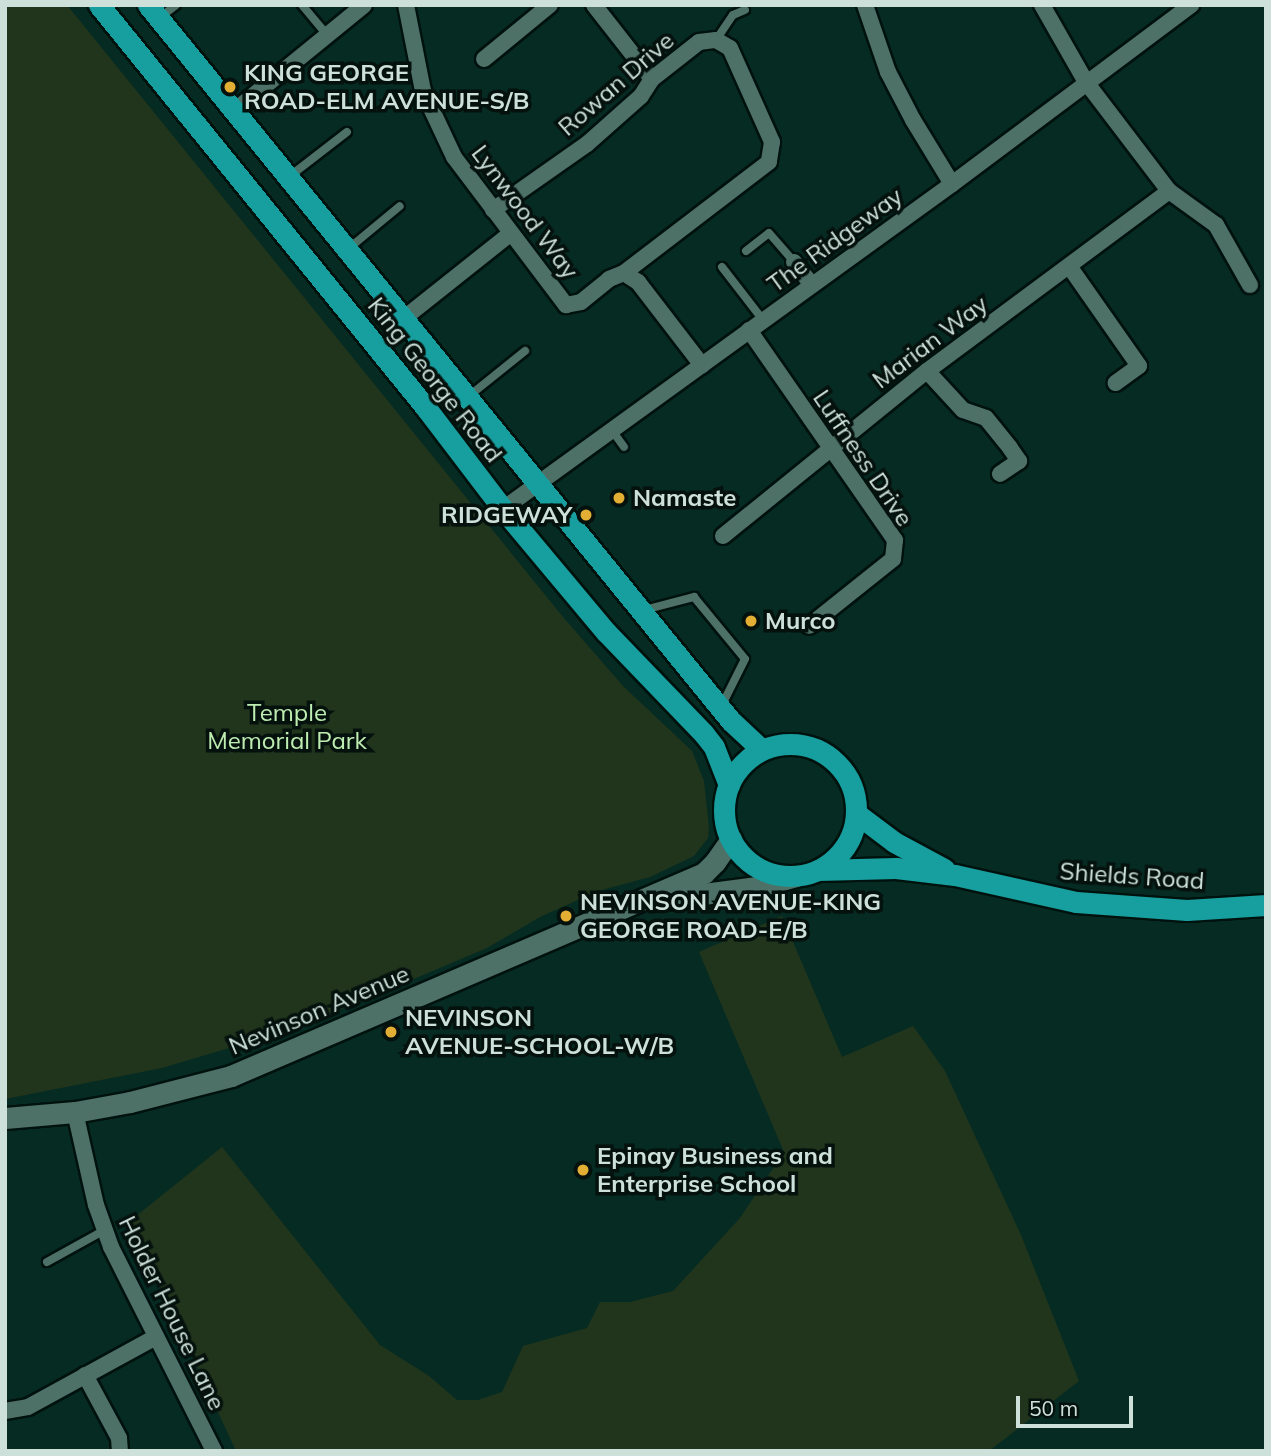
<!DOCTYPE html>
<style>
body{margin:0}
#map{position:relative;width:1271px;height:1456px;overflow:hidden;background:#062b23;font-family:Mulish,sans-serif}
div>[style]{position:absolute}
.green>*{inset:0;background:#21351c}
.roads{filter:drop-shadow(2px 0 #00120d) drop-shadow(-2px 0 #00120d) drop-shadow(0 2px #00120d) drop-shadow(0 -2px #00120d)}
.lane>*{height:8px;margin:-4px;padding:0 4px;transform-origin:4px;border-radius:4px;background:#4d7067}
.street>*{height:16px;margin:-8px;padding:0 8px;transform-origin:8px;border-radius:8px;background:#4d7067}
.secondary>*{height:21px;margin:-10.5px;padding:0 10.5px;transform-origin:10.5px;border-radius:10.5px;background:#4d7067}
.highway>*{height:21px;margin:-10.5px;padding:0 10.5px;transform-origin:10.5px;border-radius:10.5px;background:#179e9e}
.highway>.ring{margin:-10.5px;padding:0;box-sizing:content-box;background:none;border:21px solid #179e9e;border-radius:50%}
.dots>*{width:19px;height:19px;translate:-50% -50%;box-sizing:border-box;border:4px solid #04110d;border-radius:50%}
span{translate:-50% -50%;white-space:nowrap;text-align:center;line-height:1.15;-webkit-text-stroke:7px #04110d;paint-order:stroke}
.poi-label{font-size:24px;color:#cde0da;font-weight:700}
.left{translate:0 -50%;text-align:left}
.right{translate:-100% -50%;text-align:right}
.street-label{font-size:24px;color:#cde0da}
.park-label{font-size:24px;color:#beedb1}
.frame{position:absolute;inset:0;border:7px solid #cde0da;pointer-events:none}
.scale{position:absolute;left:1016px;top:1396px;width:117px;height:32px;box-sizing:border-box;border:4px solid #cde0da;border-top:0;padding-left:9px;font-size:21px;line-height:24px;white-space:nowrap;color:#cde0da;-webkit-text-stroke:5px #04110d;paint-order:stroke}
</style>
<div id="map">
<div class="green">
<i style="clip-path:polygon(5px 5px,67px 5px,563px 617px,623px 686px,692px 751px,704px 781px,709px 827px,708px 838px,694px 856px,650px 877px,598px 891px,540px 917px,487px 948px,352px 1005px,259px 1039px,162px 1068px,5px 1099px)"></i>
<i style="clip-path:polygon(782px 916px,842px 1057px,913px 1026px,945px 1071px,1021px 1235px,1079px 1381px,989px 1451px,236px 1451px,130px 1221px,222px 1147px,380px 1345px,429px 1376px,457px 1400px,478px 1400px,502px 1392px,523px 1346px,587px 1328px,600px 1302px,630px 1302px,673px 1291px,740px 1218px,784px 1152px,699px 952px)"></i>
</div>
<div class="roads">
<div class="lane">
<i style="left:302px;top:5px;width:39px;rotate:50deg"></i>
<i style="left:159px;top:18px;width:21px;rotate:-37deg"></i>
<i style="left:716px;top:40px;width:30px;rotate:-56deg"></i>
<i style="left:733px;top:15px;width:13px;rotate:-23deg"></i>
<i style="left:290px;top:176px;width:72px;rotate:-37.7deg"></i>
<i style="left:348px;top:249px;width:67px;rotate:-39.6deg"></i>
<i style="left:746px;top:251px;width:29px;rotate:-38deg"></i>
<i style="left:769px;top:233px;width:38px;rotate:49deg"></i>
<i style="left:722px;top:267px;width:67px;rotate:52.3deg"></i>
<i style="left:469px;top:396px;width:72px;rotate:-38.8deg"></i>
<i style="left:611px;top:429px;width:22px;rotate:54deg"></i>
<i style="left:644px;top:610px;width:52px;rotate:-14.6deg"></i>
<i style="left:694px;top:597px;width:80px;rotate:50.6deg"></i>
<i style="left:745px;top:659px;width:54px;rotate:116.6deg"></i>
<i style="left:47px;top:1262px;width:66px;rotate:-28.9deg"></i>
</div>
<div class="street">
<i style="left:406px;top:5px;width:88px;rotate:78.8deg"></i>
<i style="left:423px;top:91px;width:73px;rotate:64.8deg"></i>
<i style="left:454px;top:157px;width:186px;rotate:52.9deg"></i>
<i style="left:566px;top:305px;width:15px;rotate:-11deg"></i>
<i style="left:581px;top:302px;width:36px;rotate:-39deg"></i>
<i style="left:609px;top:279px;width:16px;rotate:-22deg"></i>
<i style="left:624px;top:273px;width:17px;rotate:33deg"></i>
<i style="left:638px;top:282px;width:105px;rotate:52.4deg"></i>
<i style="left:594px;top:5px;width:94px;rotate:51.9deg"></i>
<i style="left:865px;top:5px;width:71px;rotate:71.1deg"></i>
<i style="left:888px;top:72px;width:54px;rotate:62.5deg"></i>
<i style="left:913px;top:120px;width:75px;rotate:58.6deg"></i>
<i style="left:1042px;top:5px;width:89px;rotate:60.3deg"></i>
<i style="left:1086px;top:82px;width:137px;rotate:52.7deg"></i>
<i style="left:1169px;top:191px;width:58px;rotate:35.9deg"></i>
<i style="left:1216px;top:225px;width:69px;rotate:60.5deg"></i>
<i style="left:484px;top:59px;width:85px;rotate:-39.3deg"></i>
<i style="left:233px;top:112px;width:169px;rotate:-39.2deg"></i>
<i style="left:493px;top:210px;width:115px;rotate:-35.1deg"></i>
<i style="left:587px;top:144px;width:72px;rotate:-41.6deg"></i>
<i style="left:641px;top:96px;width:20px;rotate:-57deg"></i>
<i style="left:652px;top:79px;width:60px;rotate:-38.2deg"></i>
<i style="left:699px;top:42px;width:17px;rotate:-7deg"></i>
<i style="left:716px;top:40px;width:16px;rotate:30deg"></i>
<i style="left:730px;top:48px;width:103px;rotate:65.9deg"></i>
<i style="left:772px;top:142px;width:20px;rotate:99deg"></i>
<i style="left:769px;top:162px;width:183px;rotate:142.6deg"></i>
<i style="left:794px;top:262px;width:28px;rotate:52deg"></i>
<i style="left:1069px;top:266px;width:122px;rotate:55deg"></i>
<i style="left:1139px;top:366px;width:29px;rotate:144deg"></i>
<i style="left:403px;top:319px;width:137px;rotate:-38.5deg"></i>
<i style="left:749px;top:330px;width:256px;rotate:55.2deg"></i>
<i style="left:895px;top:540px;width:19px;rotate:96deg"></i>
<i style="left:893px;top:559px;width:107px;rotate:141.4deg"></i>
<i style="left:927px;top:371px;width:53px;rotate:47.3deg"></i>
<i style="left:963px;top:410px;width:24px;rotate:19deg"></i>
<i style="left:986px;top:418px;width:38px;rotate:51deg"></i>
<i style="left:1010px;top:448px;width:16px;rotate:55deg"></i>
<i style="left:1019px;top:461px;width:23px;rotate:146deg"></i>
<i style="left:503px;top:509px;width:554px;rotate:-35.9deg"></i>
<i style="left:952px;top:184px;width:299px;rotate:-36.8deg"></i>
<i style="left:723px;top:536px;width:262px;rotate:-39deg"></i>
<i style="left:927px;top:371px;width:302px;rotate:-36.6deg"></i>
<i style="left:75px;top:1112px;width:95px;rotate:77.3deg"></i>
<i style="left:96px;top:1205px;width:45px;rotate:70.3deg"></i>
<i style="left:111px;top:1247px;width:229px;rotate:63.2deg"></i>
<i style="left:85px;top:1375px;width:72px;rotate:61.6deg"></i>
<i style="left:119px;top:1438px;width:13px;rotate:86deg"></i>
<i style="left:5px;top:1411px;width:23px;rotate:-10deg"></i>
<i style="left:28px;top:1407px;width:146px;rotate:-28.7deg"></i>
</div>
<div class="secondary">
<i style="left:658px;top:900px;width:100px;rotate:-7.5deg"></i>
<i style="left:757px;top:887px;width:41px;rotate:-15.8deg"></i>
<i style="left:5px;top:1118px;width:70px;rotate:-4.9deg"></i>
<i style="left:75px;top:1112px;width:56px;rotate:-10.3deg"></i>
<i style="left:130px;top:1102px;width:104px;rotate:-14.4deg"></i>
<i style="left:231px;top:1076px;width:515px;rotate:-23.23deg"></i>
<i style="left:704px;top:873px;width:16px;rotate:-45deg"></i>
<i style="left:715px;top:862px;width:28px;rotate:-55deg"></i>
</div>
<div class="highway">
<i style="left:99px;top:5px;width:519px;rotate:50.94deg"></i>
<i style="left:426px;top:408px;width:127px;rotate:52.7deg"></i>
<i style="left:503px;top:509px;width:160px;rotate:50.1deg"></i>
<i style="left:606px;top:632px;width:141px;rotate:46.1deg"></i>
<i style="left:704px;top:734px;width:16px;rotate:52deg"></i>
<i style="left:714px;top:747px;width:41px;rotate:68.5deg"></i>
<i style="left:148px;top:5px;width:923px;rotate:50.85deg"></i>
<i style="left:731px;top:721px;width:42px;rotate:43.1deg"></i>
<i class="ring" style="left:724px;top:744px;width:111px;height:111px"></i>
<i style="left:857px;top:814px;width:46px;rotate:37.1deg"></i>
<i style="left:894px;top:842px;width:57px;rotate:28.4deg"></i>
<i style="left:818px;top:870px;width:78px;rotate:-1.5deg"></i>
<i style="left:896px;top:868px;width:59px;rotate:6.8deg"></i>
<i style="left:955px;top:875px;width:124px;rotate:12.6deg"></i>
<i style="left:1076px;top:902px;width:111px;rotate:4.1deg"></i>
<i style="left:1187px;top:910px;width:79px;rotate:-3.6deg"></i>
</div>
</div>
<div class="dots">
<i style="left:230px;top:87px;background:#e3ae34"></i>
<i style="left:619px;top:498px;background:#e3ae34"></i>
<i style="left:586px;top:515px;background:#e3ae34"></i>
<i style="left:751px;top:621px;background:#e3ae34"></i>
<i style="left:566px;top:916px;background:#e3ae34"></i>
<i style="left:391px;top:1032px;background:#e3ae34"></i>
<i style="left:583px;top:1170px;background:#e3ae34"></i>
</div>
<div class="poi-label">
<span class="left" style="left:244px;top:87px">KING GEORGE<br>ROAD-ELM AVENUE-S/B</span>
<span class="left" style="left:633px;top:498px">Namaste</span>
<span class="right" style="left:572px;top:515px">RIDGEWAY</span>
<span class="left" style="left:765px;top:621px">Murco</span>
<span class="left" style="left:580px;top:916px">NEVINSON AVENUE-KING<br>GEORGE ROAD-E/B</span>
<span class="left" style="left:405px;top:1032px">NEVINSON<br>AVENUE-SCHOOL-W/B</span>
<span class="left" style="left:597px;top:1170px">Epinay Business and<br>Enterprise School</span>
</div>
<div class="street-label">
<span style="left:616px;top:84px;rotate:-41deg">Rowan Drive</span>
<span style="left:525px;top:212px;rotate:53deg">Lynwood Way</span>
<span style="left:835px;top:240px;rotate:-36deg">The Ridgeway</span>
<span style="left:930px;top:342px;rotate:-37deg">Marian Way</span>
<span style="left:435px;top:380px;rotate:52deg">King George Road</span>
<span style="left:863px;top:458px;rotate:56deg">Luffness Drive</span>
<span style="left:1132px;top:876px;rotate:4deg">Shields Road</span>
<span style="left:319px;top:1010px;rotate:-23deg">Nevinson Avenue</span>
<span style="left:172px;top:1313px;rotate:64deg">Holder House Lane</span>
</div>
<div class="park-label">
<span style="left:287px;top:727px">Temple<br>Memorial Park</span>
</div>
<div class="frame"></div>
<div class="scale">50 m</div>
</div>
